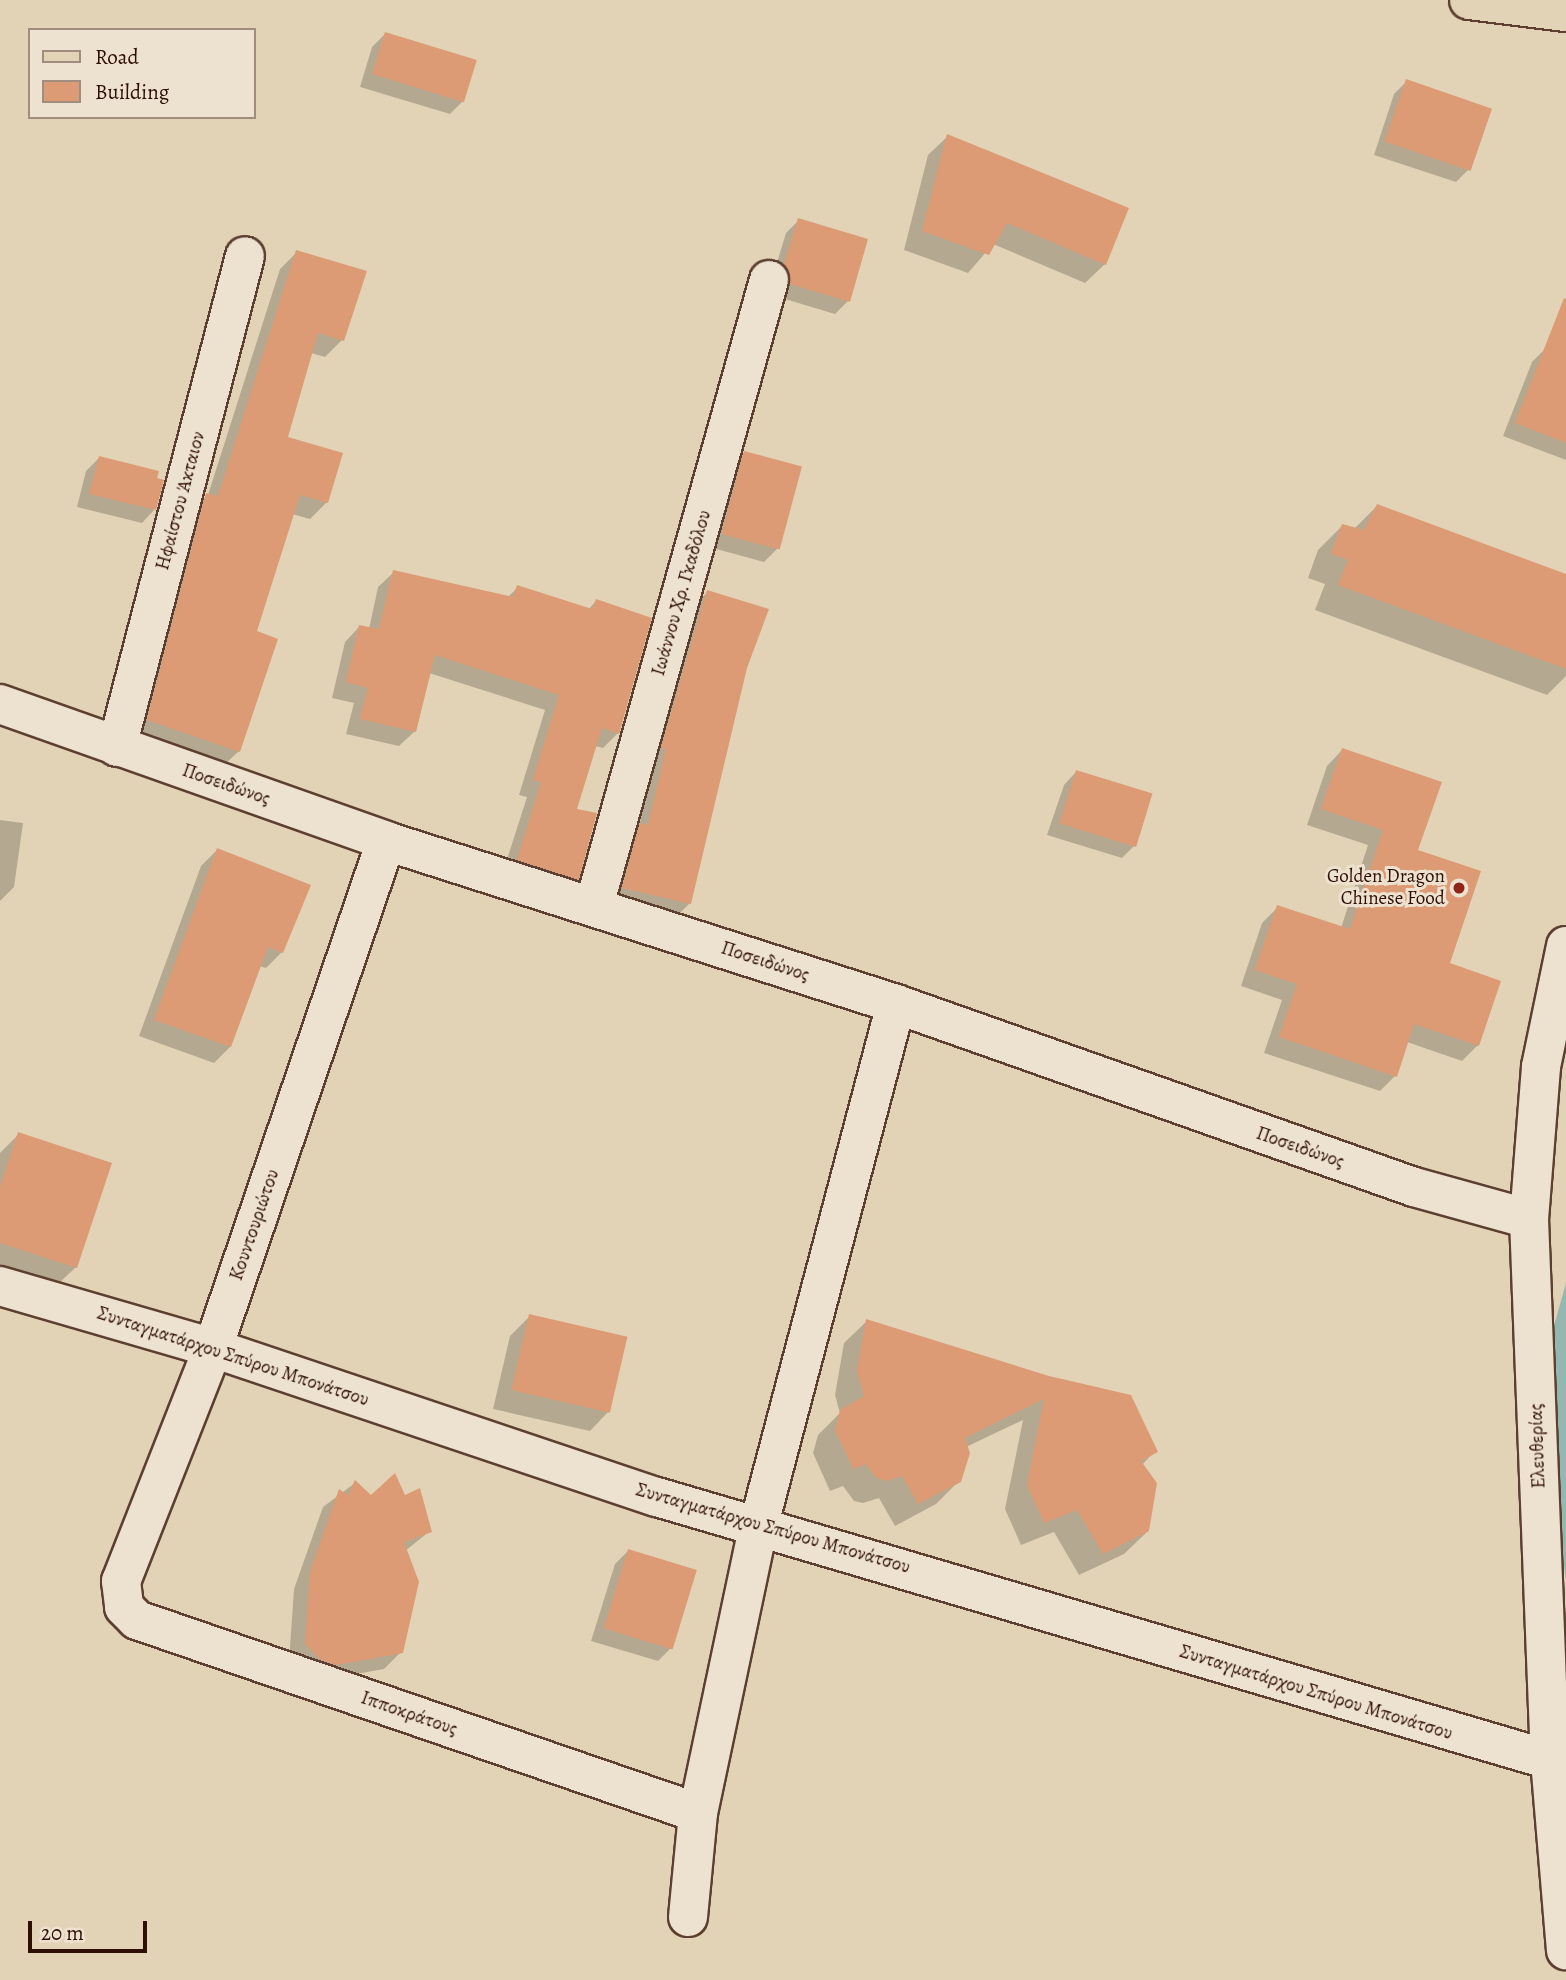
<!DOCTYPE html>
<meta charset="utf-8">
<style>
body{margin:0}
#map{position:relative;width:1566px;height:1980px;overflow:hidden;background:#e3d3b6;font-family:Alegreya,serif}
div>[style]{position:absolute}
.water>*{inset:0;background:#95b7b1}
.shadow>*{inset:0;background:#0003}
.building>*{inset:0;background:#dc9b74;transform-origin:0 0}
.roads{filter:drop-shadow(2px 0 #5c3f30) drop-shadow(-2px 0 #5c3f30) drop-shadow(0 2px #5c3f30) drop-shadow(0 -2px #5c3f30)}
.minor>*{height:38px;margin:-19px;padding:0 19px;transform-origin:19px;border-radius:19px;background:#ede2d0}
.major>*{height:38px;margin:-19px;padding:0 19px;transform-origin:19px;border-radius:19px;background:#e3d3b6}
.dots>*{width:19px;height:19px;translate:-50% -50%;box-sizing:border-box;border:4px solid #ede2d0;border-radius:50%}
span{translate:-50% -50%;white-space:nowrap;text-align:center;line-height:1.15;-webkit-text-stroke:6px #ede2d0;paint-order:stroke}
.street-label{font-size:19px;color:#2f0e03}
.poi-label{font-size:19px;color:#2f0e03}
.right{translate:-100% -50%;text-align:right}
.legend{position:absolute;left:28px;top:28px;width:228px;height:91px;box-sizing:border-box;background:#ede2d0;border:2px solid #a18d7e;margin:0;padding:9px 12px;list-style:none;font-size:21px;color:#2f0e03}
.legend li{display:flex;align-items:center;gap:14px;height:35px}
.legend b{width:35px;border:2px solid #a18d7e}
.scale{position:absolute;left:28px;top:1921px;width:119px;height:32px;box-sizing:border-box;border:4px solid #2f0e03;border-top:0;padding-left:9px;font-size:21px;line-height:24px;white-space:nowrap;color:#2f0e03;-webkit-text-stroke:5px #ede2d0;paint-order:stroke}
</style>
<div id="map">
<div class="water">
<i style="clip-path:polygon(1566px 1283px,1566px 1580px,1554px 1495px,1546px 1354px)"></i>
</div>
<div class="shadow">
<i style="clip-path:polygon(385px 34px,463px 101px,450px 114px,360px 87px,372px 47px)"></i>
<i style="clip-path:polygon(1407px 81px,1469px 169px,1456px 182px,1374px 155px,1394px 94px)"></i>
<i style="clip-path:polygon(948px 136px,1105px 264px,1085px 283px,993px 244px,968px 273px,904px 250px,928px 155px)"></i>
<i style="clip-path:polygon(799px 220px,848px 301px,835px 314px,778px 297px,772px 279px,786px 233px)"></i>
<i style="clip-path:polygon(297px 252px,342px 340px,325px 357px,311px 353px,285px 438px,327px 502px,310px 519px,292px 514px,254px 632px,239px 751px,221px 768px,130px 737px,189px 512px,208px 495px,280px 269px)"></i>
<i style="clip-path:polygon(1545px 349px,1566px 358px,1566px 460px,1503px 436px,1532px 362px)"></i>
<i style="clip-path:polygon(745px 453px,777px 549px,764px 562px,709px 547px,732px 466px)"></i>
<i style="clip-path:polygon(99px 458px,154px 510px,142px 523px,77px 507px,86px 471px)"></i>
<i style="clip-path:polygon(1377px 506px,1566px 576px,1566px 676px,1547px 695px,1315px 610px,1325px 584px,1308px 578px,1318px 550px,1342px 526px,1354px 529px)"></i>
<i style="clip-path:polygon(394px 572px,507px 598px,518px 587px,588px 610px,596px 601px,618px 733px,603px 748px,595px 746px,575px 810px,577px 879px,562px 894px,502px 875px,527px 797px,519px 795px,545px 710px,429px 673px,415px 731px,399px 746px,346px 734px,354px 703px,332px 698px,345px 642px,360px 626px,369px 629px,378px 587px)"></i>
<i style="clip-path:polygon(708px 592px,745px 667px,690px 903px,677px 916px,610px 900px,627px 838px,639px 826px,654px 762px,649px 761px,695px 604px)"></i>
<i style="clip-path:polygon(1342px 750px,1416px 851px,1448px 965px,1478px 1045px,1462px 1061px,1407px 1042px,1395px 1076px,1380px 1091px,1264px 1053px,1282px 1000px,1241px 986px,1262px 923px,1278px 907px,1341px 928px,1368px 845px,1307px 825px,1327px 766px)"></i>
<i style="clip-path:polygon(1076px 772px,1135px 845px,1122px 858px,1047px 835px,1064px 785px)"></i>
<i style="clip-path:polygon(0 820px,23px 823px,14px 887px,0 901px)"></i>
<i style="clip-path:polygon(217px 850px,282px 952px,266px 968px,259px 966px,230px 1047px,214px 1063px,139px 1036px,201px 866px)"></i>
<i style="clip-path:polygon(19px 1134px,76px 1267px,56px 1286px,0 1268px,0 1153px)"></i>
<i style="clip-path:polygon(530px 1316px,609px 1411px,590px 1431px,493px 1409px,510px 1336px)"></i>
<i style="clip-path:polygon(867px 1321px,1048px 1378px,1155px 1451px,1142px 1465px,1148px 1531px,1124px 1554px,1079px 1575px,1054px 1532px,1021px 1545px,1005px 1509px,1023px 1420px,966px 1447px,959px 1481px,936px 1504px,895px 1526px,879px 1498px,863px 1503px,854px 1501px,843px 1486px,830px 1491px,813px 1453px,818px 1435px,840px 1413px,835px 1395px,844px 1343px)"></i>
<i style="clip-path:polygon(355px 1483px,371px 1498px,405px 1498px,430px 1531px,405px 1551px,401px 1652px,384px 1669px,318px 1681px,289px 1661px,294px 1589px,323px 1507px)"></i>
<i style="clip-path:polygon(628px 1551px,671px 1648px,658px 1661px,591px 1641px,615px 1564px)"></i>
</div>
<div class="building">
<i style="left:385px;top:32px;width:96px;height:44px;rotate:17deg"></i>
<i style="left:1406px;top:79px;width:91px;height:66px;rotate:19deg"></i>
<i style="clip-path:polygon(947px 134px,1129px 208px,1106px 265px,1007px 223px,989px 255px,922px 231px)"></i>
<i style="clip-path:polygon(798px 218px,868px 239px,850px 302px,790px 284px,784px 265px)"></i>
<i style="clip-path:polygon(296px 250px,367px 271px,344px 341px,318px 333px,288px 437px,343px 453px,328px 503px,300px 495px,257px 631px,278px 639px,240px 752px,147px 720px,206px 493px,218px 496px)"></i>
<i style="clip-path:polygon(1564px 298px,1566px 299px,1566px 443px,1515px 423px)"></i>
<i style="left:744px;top:451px;width:60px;height:86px;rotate:15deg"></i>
<i style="clip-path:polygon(99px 456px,159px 471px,157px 478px,164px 480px,156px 510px,89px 494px)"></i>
<i style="clip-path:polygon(1377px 504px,1566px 574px,1566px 669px,1338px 585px,1348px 560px,1331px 554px,1342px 524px,1364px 530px)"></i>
<i style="clip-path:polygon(393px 570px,513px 597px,517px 585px,592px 609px,596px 599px,652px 618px,619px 734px,602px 728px,577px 809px,597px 813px,579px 880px,517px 860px,541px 782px,533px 780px,559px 695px,435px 655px,416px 732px,360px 719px,368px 688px,346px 682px,359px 625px,379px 629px)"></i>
<i style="clip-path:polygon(707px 590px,769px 609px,747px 668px,691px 904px,622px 888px,640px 823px,648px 825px,666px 749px,661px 748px)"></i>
<i style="clip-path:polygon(1342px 748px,1442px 782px,1418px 850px,1481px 871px,1450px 963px,1501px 981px,1479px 1046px,1414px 1024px,1397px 1077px,1279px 1037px,1297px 984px,1255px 970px,1277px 905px,1350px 929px,1383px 830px,1321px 809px)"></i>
<i style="left:1076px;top:770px;width:80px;height:56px;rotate:17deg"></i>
<i style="clip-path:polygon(217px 848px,311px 885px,283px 953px,268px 947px,231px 1047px,154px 1020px)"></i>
<i style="clip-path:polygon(18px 1132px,112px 1163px,77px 1268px,0 1243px,0 1187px)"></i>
<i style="left:529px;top:1314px;width:101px;height:78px;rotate:13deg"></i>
<i style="clip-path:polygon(866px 1319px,1049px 1376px,1131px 1395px,1158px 1452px,1141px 1461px,1157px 1483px,1149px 1531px,1103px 1554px,1077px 1510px,1044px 1523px,1027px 1485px,1044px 1399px,965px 1438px,970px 1453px,961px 1482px,918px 1504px,902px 1476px,887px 1481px,876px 1478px,866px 1464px,853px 1469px,835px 1430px,840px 1410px,864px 1396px,857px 1371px)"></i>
<i style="clip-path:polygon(395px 1473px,405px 1495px,420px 1488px,432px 1532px,404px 1542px,419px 1582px,403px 1653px,336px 1665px,321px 1660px,305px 1644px,310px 1572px,339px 1489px,348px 1495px,355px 1480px,371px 1495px)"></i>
<i style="left:628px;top:1549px;width:72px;height:83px;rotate:17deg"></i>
</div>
<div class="roads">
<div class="minor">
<i style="left:0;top:704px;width:410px;rotate:19.5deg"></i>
<i style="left:386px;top:841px;width:535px;rotate:17.72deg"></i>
<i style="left:896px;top:1004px;width:549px;rotate:19.46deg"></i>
<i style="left:1414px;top:1187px;width:119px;rotate:15.5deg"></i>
<i style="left:117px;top:747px;width:507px;rotate:-75.39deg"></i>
<i style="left:386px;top:841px;width:536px;rotate:108.84deg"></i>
<i style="left:213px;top:1348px;width:251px;rotate:111.5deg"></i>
<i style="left:121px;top:1581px;width:26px;rotate:83deg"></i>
<i style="left:124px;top:1607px;width:18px;rotate:45deg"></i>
<i style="left:137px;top:1620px;width:593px;rotate:18.98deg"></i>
<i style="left:594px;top:906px;width:650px;rotate:-74.38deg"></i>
<i style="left:1566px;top:946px;width:124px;rotate:101.7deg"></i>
<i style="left:1541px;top:1067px;width:152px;rotate:94.5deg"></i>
<i style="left:1529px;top:1219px;width:541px;rotate:87.78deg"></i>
<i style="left:1550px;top:1760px;width:191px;rotate:85.2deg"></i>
<i style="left:0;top:1286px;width:222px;rotate:16.2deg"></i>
<i style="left:213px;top:1348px;width:468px;rotate:18.6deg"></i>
<i style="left:657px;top:1497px;width:931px;rotate:16.41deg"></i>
<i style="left:688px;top:1917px;width:104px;rotate:-84.5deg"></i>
<i style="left:698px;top:1813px;width:295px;rotate:-78.1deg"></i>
<i style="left:759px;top:1524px;width:538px;rotate:-75.24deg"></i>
</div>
<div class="major">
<i style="left:1469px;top:0;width:98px;rotate:7.1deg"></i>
</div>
</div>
<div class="dots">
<i style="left:1459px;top:888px;background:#8f2418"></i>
</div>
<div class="street-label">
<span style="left:181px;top:501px;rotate:-75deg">Ηφαίστου Άκταιον</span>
<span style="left:682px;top:593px;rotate:-74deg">Ιωάννου Χρ. Γκαδόλου</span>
<span style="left:226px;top:785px;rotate:19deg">Ποσειδώνος</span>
<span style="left:765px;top:962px;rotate:18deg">Ποσειδώνος</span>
<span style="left:1300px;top:1148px;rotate:19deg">Ποσειδώνος</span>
<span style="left:255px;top:1225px;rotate:-71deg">Κουντουριώτου</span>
<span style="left:233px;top:1357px;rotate:18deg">Συνταγματάρχου Σπύρου Μπονάτσου</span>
<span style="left:1538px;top:1446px;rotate:-92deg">Ελευθερίας</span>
<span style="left:773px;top:1529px;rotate:16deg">Συνταγματάρχου Σπύρου Μπονάτσου</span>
<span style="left:1316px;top:1693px;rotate:17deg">Συνταγματάρχου Σπύρου Μπονάτσου</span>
<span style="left:409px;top:1714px;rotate:19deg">Ιπποκράτους</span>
</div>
<div class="poi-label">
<span class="right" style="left:1445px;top:888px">Golden Dragon<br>Chinese Food</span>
</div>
<ul class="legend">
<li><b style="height:9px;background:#e3d3b6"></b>Road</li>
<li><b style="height:19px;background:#dc9b74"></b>Building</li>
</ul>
<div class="scale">20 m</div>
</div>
